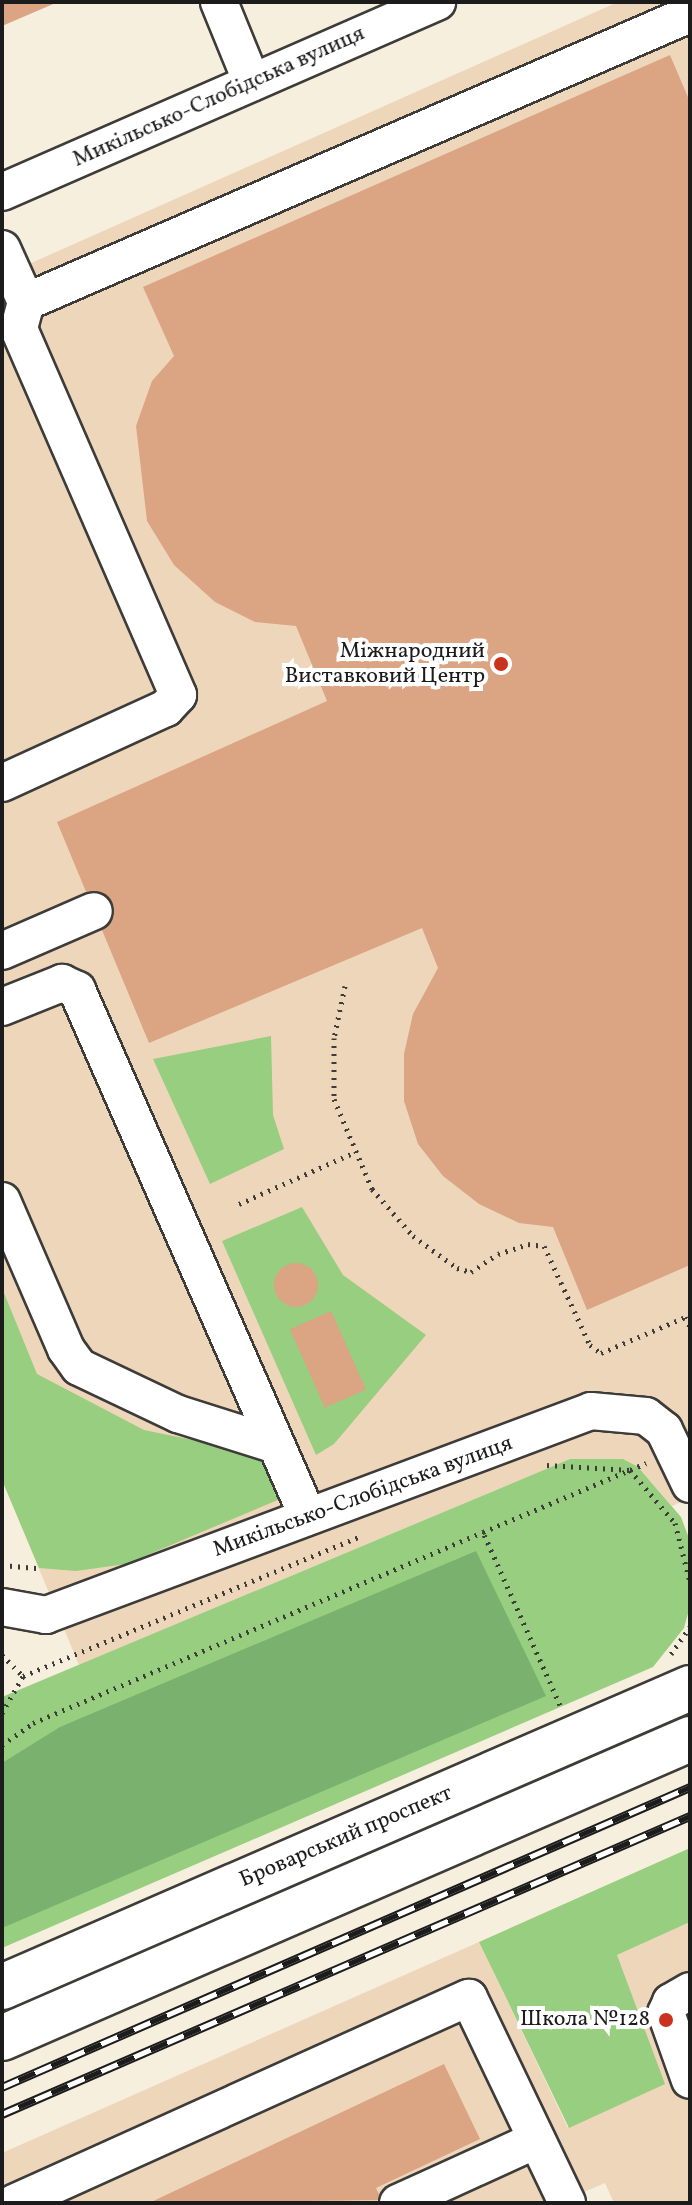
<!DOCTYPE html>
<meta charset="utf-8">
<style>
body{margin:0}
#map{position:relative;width:692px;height:2205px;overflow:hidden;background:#f6efdd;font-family:Vollkorn,serif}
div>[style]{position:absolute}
.built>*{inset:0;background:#eed6bb}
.green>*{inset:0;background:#98ce7f}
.forest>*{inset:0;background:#7ab16e}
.building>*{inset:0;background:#dba483;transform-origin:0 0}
.round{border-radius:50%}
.path>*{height:5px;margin-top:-2.5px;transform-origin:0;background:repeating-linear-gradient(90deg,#3d3c39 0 2px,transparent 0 8px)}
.roads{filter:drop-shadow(2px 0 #3d3c39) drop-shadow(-2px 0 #3d3c39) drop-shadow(0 2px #3d3c39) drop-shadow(0 -2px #3d3c39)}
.minor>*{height:36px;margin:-18px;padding:0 18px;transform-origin:18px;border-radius:18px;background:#fff}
.major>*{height:44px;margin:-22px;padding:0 22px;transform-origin:22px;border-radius:22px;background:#fff}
.rail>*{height:9px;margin-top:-4.5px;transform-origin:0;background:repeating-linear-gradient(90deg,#fff 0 18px,#1c1c1c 0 36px);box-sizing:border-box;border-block:2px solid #1c1c1c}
.dots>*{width:22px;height:22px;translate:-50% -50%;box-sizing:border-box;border:4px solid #fff;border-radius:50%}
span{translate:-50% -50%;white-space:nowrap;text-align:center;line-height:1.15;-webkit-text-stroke:8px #fff;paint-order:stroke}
.street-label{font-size:22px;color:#1c1c1c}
.poi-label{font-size:22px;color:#1c1c1c}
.right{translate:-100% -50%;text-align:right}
.frame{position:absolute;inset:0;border:4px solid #1c1c1c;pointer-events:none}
</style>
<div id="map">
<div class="built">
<i style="clip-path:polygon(618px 2px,690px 2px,690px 1498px,672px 1506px,638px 1467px,570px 1459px,79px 1665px,2px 1480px,2px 276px)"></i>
<i style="clip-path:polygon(690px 1922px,690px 2203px,614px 2203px,605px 2183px,558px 2203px,2px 2203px,2px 2153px,479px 1942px,568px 2128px,617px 1955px)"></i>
</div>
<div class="green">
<i style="clip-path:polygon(271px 1036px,273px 1115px,284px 1149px,210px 1184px,153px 1059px)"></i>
<i style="clip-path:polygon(302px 1207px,343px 1275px,426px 1335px,334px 1444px,316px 1455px,222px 1241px)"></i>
<i style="clip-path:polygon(2px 1288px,37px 1374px,144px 1430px,275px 1457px,287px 1476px,280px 1499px,126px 1564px,76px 1571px,39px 1568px,2px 1480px)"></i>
<i style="clip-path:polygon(570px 1459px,623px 1459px,638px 1467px,681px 1517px,690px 1541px,690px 1606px,684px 1628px,653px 1667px,2px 1948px,2px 1697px)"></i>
<i style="clip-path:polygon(690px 1848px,690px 1922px,617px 1955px,665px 2084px,569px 2128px,479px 1942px)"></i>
</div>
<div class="forest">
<i style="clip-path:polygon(476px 1551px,546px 1696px,2px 1928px,2px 1763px,60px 1727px)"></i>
</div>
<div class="building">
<i style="clip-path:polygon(2px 2px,58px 2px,2px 26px)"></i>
<i style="clip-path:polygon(670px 55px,690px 102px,690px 1265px,587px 1310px,553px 1227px,519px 1223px,479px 1204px,443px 1176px,418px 1144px,404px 1101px,404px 1054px,413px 1014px,438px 968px,422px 928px,149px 1043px,57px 822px,327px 701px,296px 626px,255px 622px,215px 602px,174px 565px,147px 521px,136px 426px,152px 381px,174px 356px,143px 287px)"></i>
<i class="round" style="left:274px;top:1263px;width:44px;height:44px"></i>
<i style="left:331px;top:1311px;width:86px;height:45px;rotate:66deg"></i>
<i style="clip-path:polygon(444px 2064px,480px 2139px,376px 2188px,382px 2200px,149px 2203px)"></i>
</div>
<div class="path">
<i style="left:345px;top:986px;width:53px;rotate:101.9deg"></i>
<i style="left:334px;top:1038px;width:61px;rotate:90deg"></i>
<i style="left:334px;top:1099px;width:98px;rotate:67.1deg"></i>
<i style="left:372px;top:1189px;width:62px;rotate:48.9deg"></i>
<i style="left:413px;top:1236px;width:54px;rotate:36deg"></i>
<i style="left:457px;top:1268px;width:15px;rotate:16deg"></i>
<i style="left:471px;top:1272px;width:32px;rotate:-34deg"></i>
<i style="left:498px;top:1254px;width:32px;rotate:-18deg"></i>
<i style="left:528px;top:1244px;width:16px;rotate:7deg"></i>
<i style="left:544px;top:1246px;width:109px;rotate:65.1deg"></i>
<i style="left:590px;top:1345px;width:14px;rotate:36deg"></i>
<i style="left:601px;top:1353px;width:97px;rotate:-23.1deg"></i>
<i style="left:239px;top:1204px;width:125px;rotate:-24.1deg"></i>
<i style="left:685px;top:1317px;width:11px;rotate:63deg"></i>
<i style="left:547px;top:1465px;width:83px;rotate:3.4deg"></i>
<i style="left:630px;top:1470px;width:70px;rotate:49.7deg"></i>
<i style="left:675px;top:1523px;width:61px;rotate:75.7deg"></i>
<i style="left:2px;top:1565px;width:37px;rotate:5deg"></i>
<i style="left:671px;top:1654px;width:33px;rotate:-55deg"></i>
<i style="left:2px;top:1655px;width:30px;rotate:45deg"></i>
<i style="left:560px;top:1705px;width:189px;rotate:-114deg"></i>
<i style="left:483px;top:1532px;width:177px;rotate:-22.9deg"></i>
<i style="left:2px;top:1713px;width:43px;rotate:-60.4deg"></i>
<i style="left:23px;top:1676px;width:364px;rotate:-22.5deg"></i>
<i style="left:2px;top:1745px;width:38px;rotate:-35deg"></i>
<i style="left:33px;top:1723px;width:489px;rotate:-23deg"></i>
</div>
<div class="roads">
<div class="minor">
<i style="left:219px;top:2px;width:87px;rotate:67.8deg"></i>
<i style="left:2px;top:192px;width:475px;rotate:-23.6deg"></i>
<i style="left:2px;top:249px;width:58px;rotate:65.6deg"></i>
<i style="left:26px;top:302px;width:28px;rotate:105deg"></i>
<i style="left:19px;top:329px;width:399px;rotate:66.5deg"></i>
<i style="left:178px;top:695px;width:18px;rotate:133deg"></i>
<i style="left:166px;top:708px;width:180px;rotate:155.4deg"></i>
<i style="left:26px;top:302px;width:724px;rotate:-23.45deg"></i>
<i style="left:2px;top:951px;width:100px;rotate:-23.5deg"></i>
<i style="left:2px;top:1007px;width:65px;rotate:-21.8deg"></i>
<i style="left:62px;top:983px;width:17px;rotate:25deg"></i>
<i style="left:77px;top:990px;width:575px;rotate:66.33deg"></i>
<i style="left:2px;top:1201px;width:161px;rotate:66.6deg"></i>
<i style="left:66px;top:1349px;width:22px;rotate:54deg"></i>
<i style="left:79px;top:1367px;width:110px;rotate:25.4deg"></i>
<i style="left:178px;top:1414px;width:100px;rotate:17.5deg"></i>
<i style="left:2px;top:1607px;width:45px;rotate:10.3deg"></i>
<i style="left:46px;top:1615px;width:582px;rotate:-20.52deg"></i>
<i style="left:591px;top:1411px;width:55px;rotate:5.2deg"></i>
<i style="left:646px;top:1416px;width:23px;rotate:38deg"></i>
<i style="left:664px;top:1430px;width:60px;rotate:64.3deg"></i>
<i style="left:690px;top:1991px;width:22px;rotate:150deg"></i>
<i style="left:671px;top:2002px;width:12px;rotate:114deg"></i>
<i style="left:666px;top:2013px;width:71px;rotate:70.3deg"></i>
<i style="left:14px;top:2203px;width:499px;rotate:-24.3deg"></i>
<i style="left:469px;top:1998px;width:227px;rotate:64.4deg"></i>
<i style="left:398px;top:2203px;width:152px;rotate:-24.5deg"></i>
</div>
<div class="major">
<i style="left:2px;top:1987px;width:750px;rotate:-23.49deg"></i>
<i style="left:2px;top:2038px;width:750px;rotate:-23.49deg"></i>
</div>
</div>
<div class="rail">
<i style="left:2px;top:2087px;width:751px;rotate:-23.56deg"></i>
<i style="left:2px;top:2114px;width:750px;rotate:-23.42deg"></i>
</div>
<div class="dots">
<i style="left:501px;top:664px;background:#c8321e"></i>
<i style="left:666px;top:2020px;background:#c8321e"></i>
</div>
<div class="street-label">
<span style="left:219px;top:97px;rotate:-24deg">Микільсько-Слобідська вулиця</span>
<span style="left:363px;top:1497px;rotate:-20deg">Микільсько-Слобідська вулиця</span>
<span style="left:346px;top:1837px;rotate:-23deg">Броварський проспект</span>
</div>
<div class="poi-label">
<span class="right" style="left:485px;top:664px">Міжнародний<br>Виставковий Центр</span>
<span class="right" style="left:650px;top:2020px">Школа №128</span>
</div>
<div class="frame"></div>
</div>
